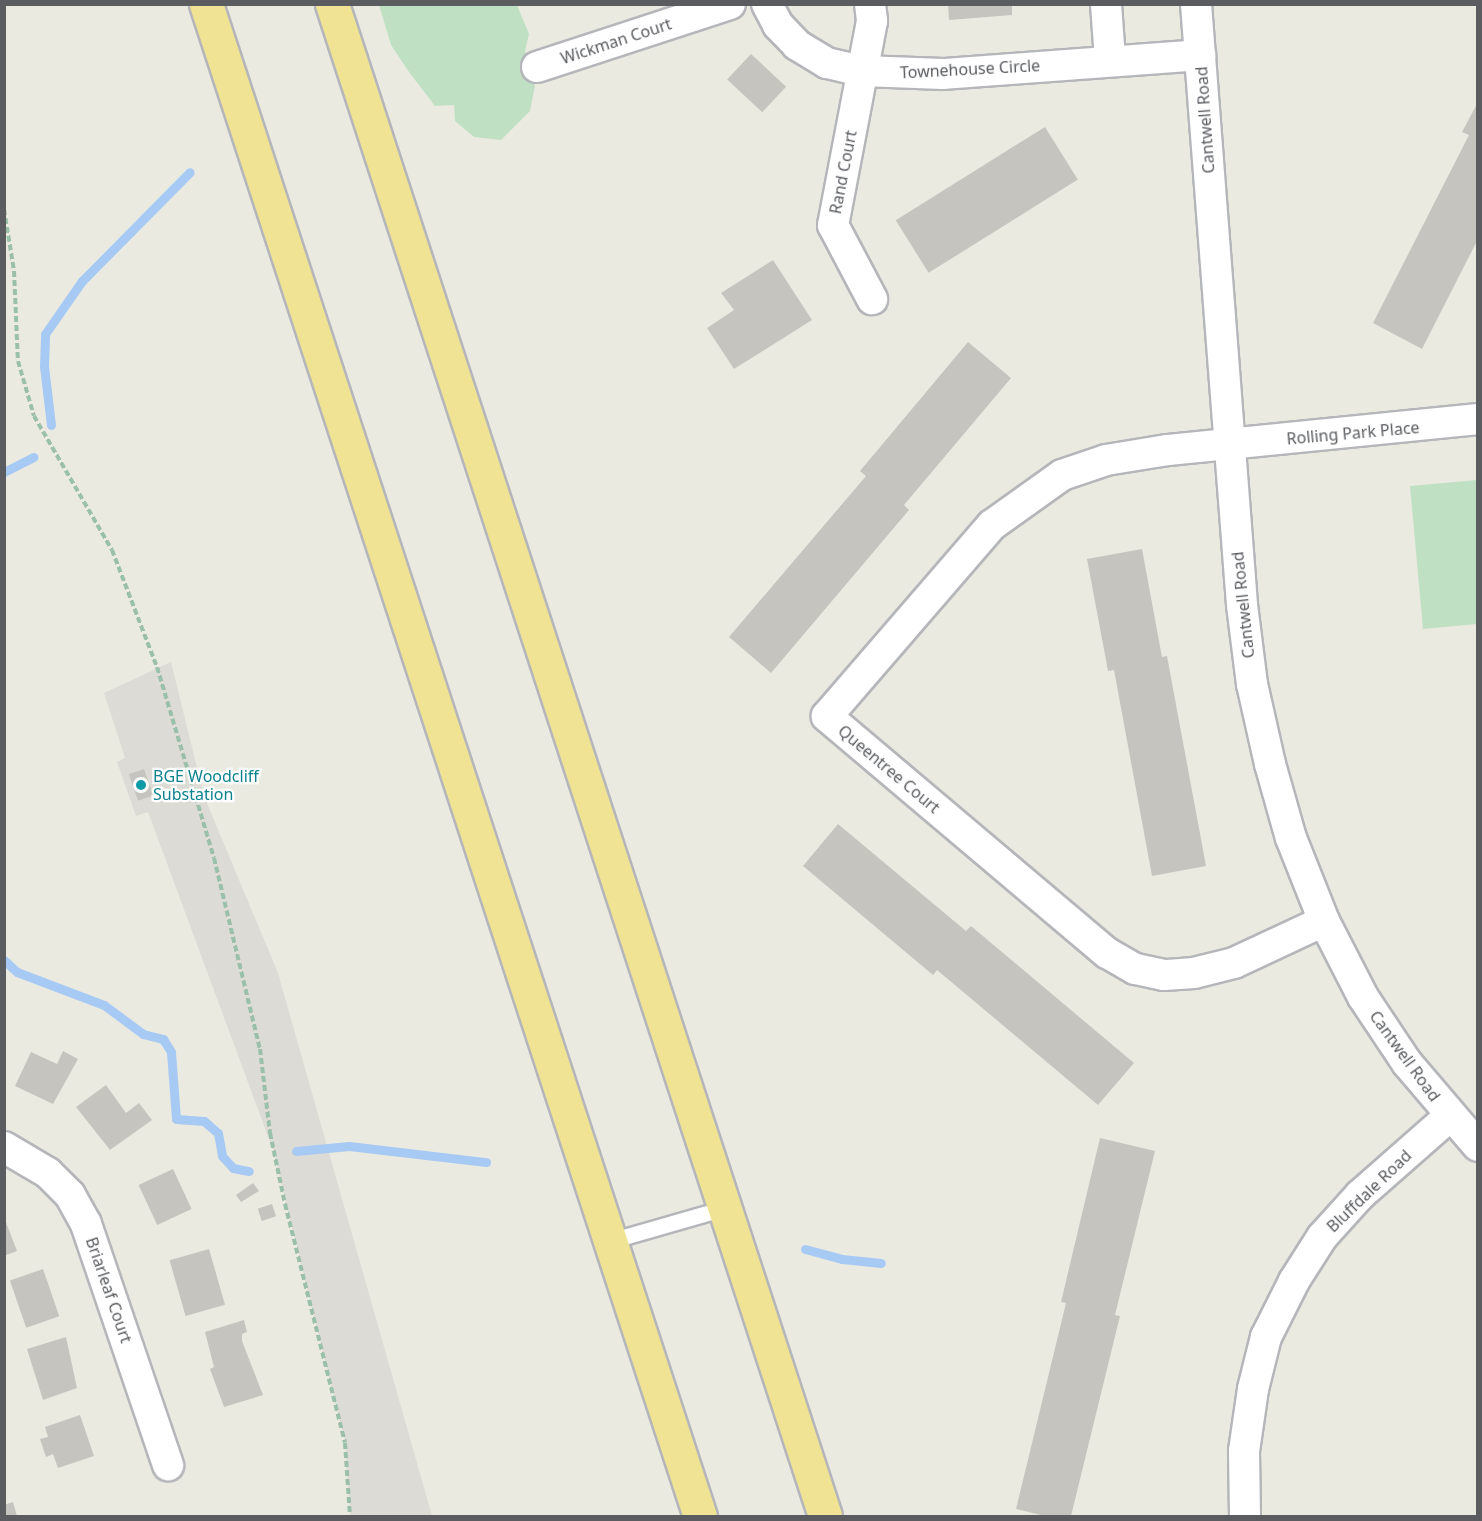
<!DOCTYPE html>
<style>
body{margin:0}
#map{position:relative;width:1482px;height:1521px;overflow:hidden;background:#ebeae1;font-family:"Noto Sans",sans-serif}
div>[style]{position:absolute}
.industrial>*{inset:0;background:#dcdbd5}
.green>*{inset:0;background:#c0e0c4}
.stream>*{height:9px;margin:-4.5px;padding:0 4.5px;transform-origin:4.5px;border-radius:4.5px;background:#a7caf4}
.building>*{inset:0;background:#c6c4be;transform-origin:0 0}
.path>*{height:4px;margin-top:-2px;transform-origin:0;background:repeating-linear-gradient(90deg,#9ac0a9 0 6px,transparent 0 9px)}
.roads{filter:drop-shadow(2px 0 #b4b6ba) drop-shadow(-2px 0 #b4b6ba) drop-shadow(0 2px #b4b6ba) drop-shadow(0 -2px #b4b6ba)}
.service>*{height:15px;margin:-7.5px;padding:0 7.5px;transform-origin:7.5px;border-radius:7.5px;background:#fff}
.minor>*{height:30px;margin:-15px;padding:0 15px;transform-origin:15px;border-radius:15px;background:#fff}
.motorway>*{height:33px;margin:-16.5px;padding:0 16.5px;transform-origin:16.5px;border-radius:16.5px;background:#f0e393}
.dots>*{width:16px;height:16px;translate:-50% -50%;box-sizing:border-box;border:3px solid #fff;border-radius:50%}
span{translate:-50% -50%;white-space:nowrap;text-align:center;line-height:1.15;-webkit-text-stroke:4.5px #fff;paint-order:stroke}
.street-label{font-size:16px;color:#5a5c60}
.culture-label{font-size:16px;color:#0d838f}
.left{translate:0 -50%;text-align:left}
.frame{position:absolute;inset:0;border:6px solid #5a5c60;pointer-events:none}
</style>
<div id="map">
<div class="industrial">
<i style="clip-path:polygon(171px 662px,204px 796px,278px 973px,432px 1516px,350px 1516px,345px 1443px,273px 1150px,148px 812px,136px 816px,117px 762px,125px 758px,104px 693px)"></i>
</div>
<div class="green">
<i style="clip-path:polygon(379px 5px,517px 5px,529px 34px,525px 51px,535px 86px,530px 111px,501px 140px,474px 137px,455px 121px,454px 105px,435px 106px,409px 72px,391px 45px)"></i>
<i style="clip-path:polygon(1477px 480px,1477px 624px,1423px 629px,1410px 486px)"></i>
</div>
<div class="stream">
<i style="left:51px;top:425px;width:59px;rotate:-96.8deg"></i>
<i style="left:44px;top:366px;width:32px;rotate:-88deg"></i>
<i style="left:45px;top:334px;width:65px;rotate:-55.1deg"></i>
<i style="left:82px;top:281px;width:153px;rotate:-45.3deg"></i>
<i style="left:4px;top:472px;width:33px;rotate:-27deg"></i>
<i style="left:4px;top:960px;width:18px;rotate:43deg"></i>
<i style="left:17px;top:972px;width:93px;rotate:20.8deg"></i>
<i style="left:104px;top:1005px;width:49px;rotate:36.6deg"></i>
<i style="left:143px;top:1034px;width:21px;rotate:14deg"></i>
<i style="left:163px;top:1039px;width:15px;rotate:58deg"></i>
<i style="left:171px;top:1052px;width:67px;rotate:85.7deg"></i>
<i style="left:176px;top:1119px;width:28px;rotate:4deg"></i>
<i style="left:204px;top:1121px;width:18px;rotate:41deg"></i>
<i style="left:218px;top:1133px;width:23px;rotate:80deg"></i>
<i style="left:222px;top:1156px;width:16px;rotate:47deg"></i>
<i style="left:233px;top:1168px;width:16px;rotate:11deg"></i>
<i style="left:296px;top:1151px;width:53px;rotate:-5.4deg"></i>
<i style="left:349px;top:1146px;width:138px;rotate:6.7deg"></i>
<i style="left:805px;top:1249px;width:38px;rotate:15deg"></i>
<i style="left:842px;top:1259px;width:39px;rotate:6deg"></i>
</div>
<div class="building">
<i style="clip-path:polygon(948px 4px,1012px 4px,1012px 15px,949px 20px)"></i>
<i style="left:751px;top:54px;width:48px;height:35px;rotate:43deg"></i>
<i style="clip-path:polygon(1478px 102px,1478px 239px,1422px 349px,1373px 323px,1469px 135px,1462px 132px)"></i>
<i style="left:1045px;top:127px;width:62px;height:176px;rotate:58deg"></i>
<i style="clip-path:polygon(773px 260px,812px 320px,734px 369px,707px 328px,734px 310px,721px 293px)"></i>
<i style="clip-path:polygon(968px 342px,1011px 378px,904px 505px,909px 510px,771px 673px,729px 637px,866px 476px,860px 471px)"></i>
<i style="clip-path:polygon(1142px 549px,1162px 657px,1167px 656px,1206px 866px,1152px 876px,1114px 670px,1108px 671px,1087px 559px)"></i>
<i style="left:144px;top:769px;width:28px;height:16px;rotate:71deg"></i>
<i style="clip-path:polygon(838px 824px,966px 931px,971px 926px,1134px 1063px,1098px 1105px,937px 970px,933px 975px,803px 866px)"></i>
<i style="clip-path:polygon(63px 1051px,78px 1059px,53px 1104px,15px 1086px,31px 1052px,57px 1064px)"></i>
<i style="clip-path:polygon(106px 1085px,126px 1113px,139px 1103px,152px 1120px,110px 1150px,76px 1107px)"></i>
<i style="clip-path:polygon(1100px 1138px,1155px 1151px,1115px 1315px,1120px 1316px,1071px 1516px,1045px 1516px,1016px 1509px,1066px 1303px,1061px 1302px)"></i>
<i style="left:173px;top:1169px;width:44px;height:38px;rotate:65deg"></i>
<i style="clip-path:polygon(253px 1183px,259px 1191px,241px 1202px,236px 1195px)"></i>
<i style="left:272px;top:1204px;width:13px;height:15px;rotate:72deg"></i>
<i style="clip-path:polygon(4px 1217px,17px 1251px,4px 1256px)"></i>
<i style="left:209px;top:1249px;width:58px;height:41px;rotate:74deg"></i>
<i style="left:43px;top:1269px;width:50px;height:35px;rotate:71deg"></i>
<i style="clip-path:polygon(244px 1320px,247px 1332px,242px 1334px,242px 1341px,263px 1395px,224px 1407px,210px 1369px,214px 1367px,205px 1332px)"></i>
<i style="clip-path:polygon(66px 1337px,77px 1388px,43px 1400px,27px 1349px)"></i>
<i style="clip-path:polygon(80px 1415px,94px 1456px,58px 1468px,53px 1454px,46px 1457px,40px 1439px,48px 1437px,45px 1427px)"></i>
<i style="clip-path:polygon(13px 1502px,17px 1516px,4px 1516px,4px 1505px)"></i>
</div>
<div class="path">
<i style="left:4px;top:209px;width:63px;rotate:80.8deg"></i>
<i style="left:14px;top:271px;width:90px;rotate:87.5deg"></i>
<i style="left:18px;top:361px;width:57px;rotate:73.8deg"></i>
<i style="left:34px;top:416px;width:155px;rotate:59.8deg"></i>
<i style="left:112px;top:550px;width:125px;rotate:69deg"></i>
<i style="left:157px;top:667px;width:199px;rotate:73.4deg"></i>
<i style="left:214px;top:858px;width:196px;rotate:76.5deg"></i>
<i style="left:260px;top:1049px;width:85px;rotate:83.2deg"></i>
<i style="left:270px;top:1133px;width:73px;rotate:78.1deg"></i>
<i style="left:285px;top:1204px;width:246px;rotate:75.9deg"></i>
<i style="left:345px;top:1443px;width:73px;rotate:86.1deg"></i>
</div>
<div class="roads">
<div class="service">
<i style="left:610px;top:1241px;width:119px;rotate:-16.1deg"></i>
</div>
<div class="minor">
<i style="left:767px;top:4px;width:24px;rotate:62deg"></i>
<i style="left:778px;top:25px;width:28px;rotate:46deg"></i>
<i style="left:797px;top:45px;width:35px;rotate:31deg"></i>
<i style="left:827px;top:63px;width:36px;rotate:13deg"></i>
<i style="left:862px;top:71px;width:81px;rotate:2.1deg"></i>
<i style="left:943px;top:74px;width:258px;rotate:-4.2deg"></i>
<i style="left:870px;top:4px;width:17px;rotate:83deg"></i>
<i style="left:872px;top:21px;width:208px;rotate:100.8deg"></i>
<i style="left:833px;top:225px;width:84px;rotate:62.2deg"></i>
<i style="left:1106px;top:4px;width:56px;rotate:85.9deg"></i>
<i style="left:1196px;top:4px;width:603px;rotate:85.62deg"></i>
<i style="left:1242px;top:605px;width:80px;rotate:82.8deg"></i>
<i style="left:1252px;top:684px;width:82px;rotate:77.3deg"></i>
<i style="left:1270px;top:764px;width:77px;rotate:74.2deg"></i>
<i style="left:1291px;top:838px;width:89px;rotate:68.3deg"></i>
<i style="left:1324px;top:921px;width:85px;rotate:62.8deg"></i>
<i style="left:1363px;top:997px;width:79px;rotate:56.3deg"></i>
<i style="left:1407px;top:1063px;width:109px;rotate:49.5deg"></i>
<i style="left:537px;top:67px;width:203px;rotate:-18.1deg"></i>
<i style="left:1324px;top:921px;width:99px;rotate:155deg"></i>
<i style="left:1234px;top:963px;width:41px;rotate:166deg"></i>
<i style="left:1194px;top:973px;width:30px;rotate:176deg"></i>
<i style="left:1164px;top:975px;width:30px;rotate:-168deg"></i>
<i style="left:1135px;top:969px;width:32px;rotate:-150deg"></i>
<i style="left:1107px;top:953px;width:367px;rotate:-139.8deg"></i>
<i style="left:827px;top:716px;width:252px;rotate:-49.2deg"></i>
<i style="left:992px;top:525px;width:86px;rotate:-35.5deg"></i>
<i style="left:1062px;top:475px;width:46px;rotate:-18.8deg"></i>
<i style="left:1106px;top:460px;width:63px;rotate:-9.2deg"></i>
<i style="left:1168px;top:450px;width:312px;rotate:-5.7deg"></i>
<i style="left:4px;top:1147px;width:51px;rotate:30.6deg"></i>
<i style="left:48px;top:1173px;width:31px;rotate:45deg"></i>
<i style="left:70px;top:1195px;width:33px;rotate:61deg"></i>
<i style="left:86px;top:1224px;width:255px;rotate:71.2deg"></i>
<i style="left:1245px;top:1516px;width:65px;rotate:-90.9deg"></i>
<i style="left:1244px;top:1451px;width:63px;rotate:-81.7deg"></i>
<i style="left:1253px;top:1389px;width:54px;rotate:-76deg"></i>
<i style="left:1266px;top:1337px;width:63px;rotate:-63.4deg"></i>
<i style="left:1294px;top:1281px;width:52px;rotate:-57.5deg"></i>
<i style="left:1322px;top:1237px;width:57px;rotate:-47.9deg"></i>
<i style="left:1360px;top:1195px;width:120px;rotate:-41.3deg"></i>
</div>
<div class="motorway">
<i style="left:206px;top:4px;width:1591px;rotate:71.91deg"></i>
<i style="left:332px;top:4px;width:1590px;rotate:71.94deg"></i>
</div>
</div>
<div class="dots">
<i style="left:141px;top:785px;background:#0f9aa8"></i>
</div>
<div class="street-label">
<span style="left:616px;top:41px;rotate:-18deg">Wickman Court</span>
<span style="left:970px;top:69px;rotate:-3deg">Townehouse Circle</span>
<span style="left:1205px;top:120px;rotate:-94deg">Cantwell Road</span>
<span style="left:843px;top:172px;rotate:-79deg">Rand Court</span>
<span style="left:1353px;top:433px;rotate:-5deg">Rolling Park Place</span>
<span style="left:1243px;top:605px;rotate:-96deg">Cantwell Road</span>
<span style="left:889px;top:769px;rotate:40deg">Queentree Court</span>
<span style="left:1405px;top:1056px;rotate:54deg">Cantwell Road</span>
<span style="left:1369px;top:1191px;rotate:-44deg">Bluffdale Road</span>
<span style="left:109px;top:1290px;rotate:71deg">Briarleaf Court</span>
</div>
<div class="culture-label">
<span class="left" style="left:153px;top:785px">BGE Woodcliff<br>Substation</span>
</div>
<div class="frame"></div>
</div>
